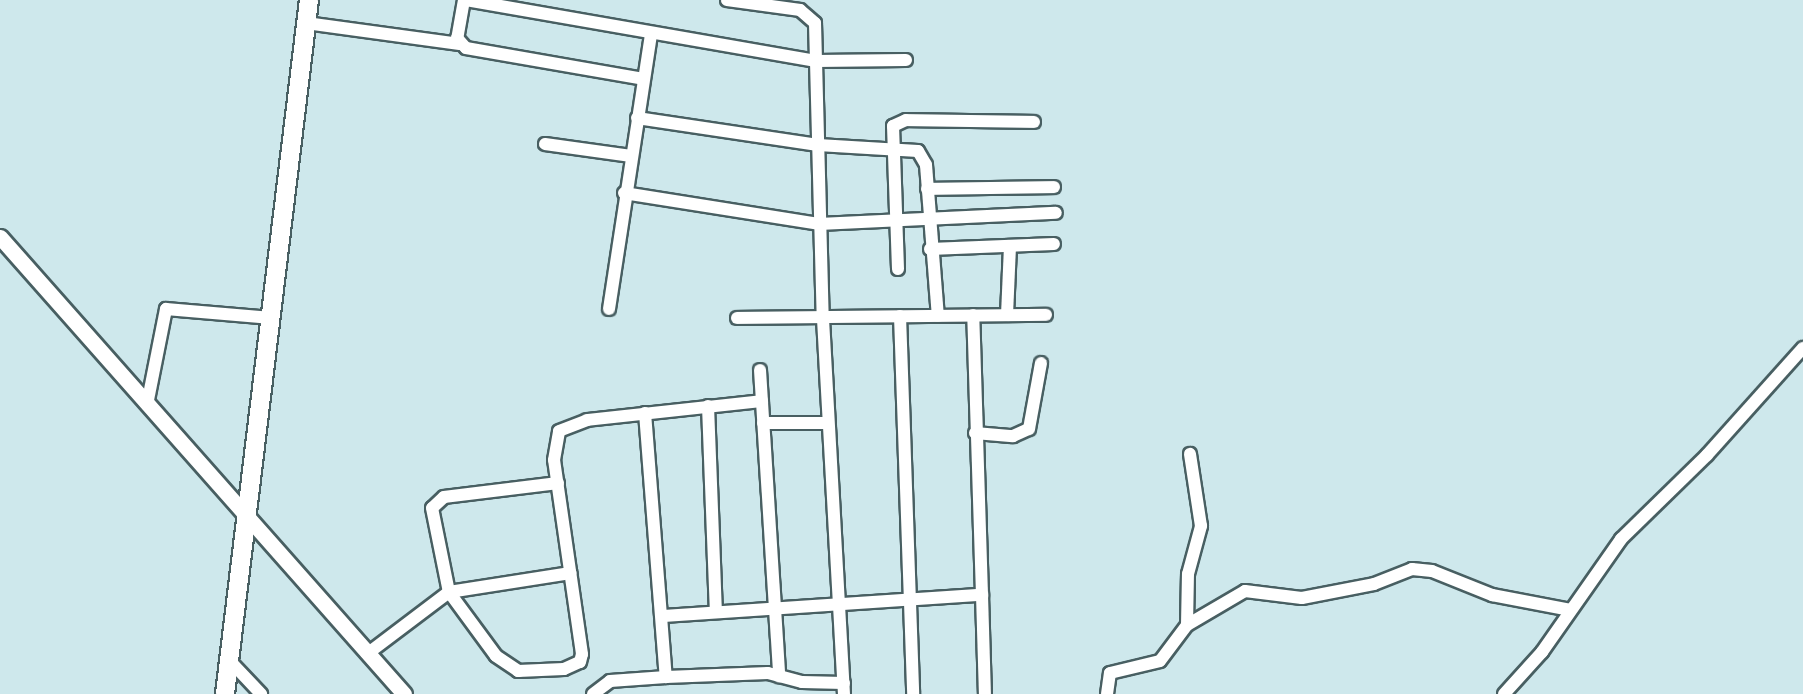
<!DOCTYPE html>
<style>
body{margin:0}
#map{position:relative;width:1803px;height:694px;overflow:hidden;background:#cee8ec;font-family:"Archivo Narrow",sans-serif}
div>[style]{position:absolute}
.roads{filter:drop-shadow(2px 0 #485f62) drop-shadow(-2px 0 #485f62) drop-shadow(0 2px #485f62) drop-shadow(0 -2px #485f62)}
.minor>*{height:12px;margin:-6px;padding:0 6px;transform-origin:6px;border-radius:6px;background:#fff}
.tertiary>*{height:15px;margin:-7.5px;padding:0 7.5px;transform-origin:7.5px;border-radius:7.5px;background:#fff}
.primary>*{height:18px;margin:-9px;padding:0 9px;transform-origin:9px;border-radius:9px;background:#fff}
span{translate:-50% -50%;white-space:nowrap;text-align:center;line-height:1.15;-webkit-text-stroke:4.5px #fff;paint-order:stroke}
</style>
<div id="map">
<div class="roads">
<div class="minor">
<i style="left:464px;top:0;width:39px;rotate:100deg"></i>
<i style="left:457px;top:38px;width:13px;rotate:48deg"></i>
<i style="left:466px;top:48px;width:180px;rotate:9.9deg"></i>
<i style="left:466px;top:0;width:355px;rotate:9.9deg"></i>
<i style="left:816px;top:61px;width:90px;rotate:-0.6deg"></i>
<i style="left:727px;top:0;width:74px;rotate:7.8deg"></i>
<i style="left:800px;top:10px;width:20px;rotate:41deg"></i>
<i style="left:815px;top:23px;width:296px;rotate:88.5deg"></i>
<i style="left:823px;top:319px;width:376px;rotate:86.8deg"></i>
<i style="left:306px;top:23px;width:155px;rotate:7.8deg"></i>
<i style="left:637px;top:118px;width:183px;rotate:8.5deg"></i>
<i style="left:818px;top:145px;width:100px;rotate:3.4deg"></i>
<i style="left:918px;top:151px;width:16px;rotate:60deg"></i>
<i style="left:926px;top:165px;width:151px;rotate:85.5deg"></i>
<i style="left:545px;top:144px;width:87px;rotate:7.9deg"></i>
<i style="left:927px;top:189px;width:127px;rotate:-0.9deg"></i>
<i style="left:624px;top:193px;width:197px;rotate:9deg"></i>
<i style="left:819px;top:224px;width:237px;rotate:-2.7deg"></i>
<i style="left:930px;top:249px;width:124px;rotate:-2.3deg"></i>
<i style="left:898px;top:269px;width:143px;rotate:-92deg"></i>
<i style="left:893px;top:126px;width:14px;rotate:-25deg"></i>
<i style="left:906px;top:120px;width:128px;rotate:0.9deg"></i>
<i style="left:609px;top:309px;width:279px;rotate:-81.3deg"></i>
<i style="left:1007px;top:315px;width:69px;rotate:-87.5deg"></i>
<i style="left:900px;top:316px;width:378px;rotate:88deg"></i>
<i style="left:737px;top:318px;width:309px;rotate:-0.6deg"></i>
<i style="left:760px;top:370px;width:307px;rotate:86.4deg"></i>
<i style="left:147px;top:405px;width:98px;rotate:-78.8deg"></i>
<i style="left:166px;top:309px;width:106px;rotate:4.9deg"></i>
<i style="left:708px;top:406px;width:204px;rotate:87.8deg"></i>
<i style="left:645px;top:413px;width:265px;rotate:85.5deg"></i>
<i style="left:763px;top:423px;width:65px"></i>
<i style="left:975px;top:433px;width:38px;rotate:5deg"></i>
<i style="left:1013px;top:436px;width:17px;rotate:-24deg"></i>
<i style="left:1029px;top:429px;width:67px;rotate:-79.7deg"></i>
<i style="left:558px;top:483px;width:115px;rotate:173deg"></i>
<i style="left:444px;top:497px;width:16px;rotate:137deg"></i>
<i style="left:432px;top:508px;width:86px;rotate:78.6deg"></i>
<i style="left:449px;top:592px;width:79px;rotate:53.7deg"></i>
<i style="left:496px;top:656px;width:27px;rotate:34deg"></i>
<i style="left:518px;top:671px;width:46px;rotate:-2.5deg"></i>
<i style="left:564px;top:669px;width:17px;rotate:-24deg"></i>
<i style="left:580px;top:662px;width:8px;rotate:-76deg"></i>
<i style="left:582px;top:654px;width:196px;rotate:-98.2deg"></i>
<i style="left:554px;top:460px;width:29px;rotate:-80deg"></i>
<i style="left:559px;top:431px;width:30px;rotate:-21deg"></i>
<i style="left:587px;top:420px;width:176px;rotate:-6.2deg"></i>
<i style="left:982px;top:595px;width:99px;rotate:88.3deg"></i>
<i style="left:662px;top:616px;width:321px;rotate:-3.8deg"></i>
<i style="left:982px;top:595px;width:280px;rotate:-91.8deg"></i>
<i style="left:1187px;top:625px;width:67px;rotate:-30.4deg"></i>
<i style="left:1245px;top:591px;width:57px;rotate:7deg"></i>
<i style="left:1302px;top:598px;width:73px;rotate:-11deg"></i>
<i style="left:1374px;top:584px;width:41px;rotate:-21.5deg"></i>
<i style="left:1412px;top:569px;width:20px;rotate:6deg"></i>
<i style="left:1432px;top:571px;width:65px;rotate:21.8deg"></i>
<i style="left:1492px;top:595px;width:80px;rotate:10.8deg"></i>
<i style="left:367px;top:654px;width:103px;rotate:-37.1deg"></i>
<i style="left:449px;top:592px;width:123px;rotate:-8.9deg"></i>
<i style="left:229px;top:660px;width:47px;rotate:46.7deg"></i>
<i style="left:593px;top:694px;width:21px;rotate:-37deg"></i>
<i style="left:610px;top:681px;width:56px;rotate:-4.1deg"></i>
<i style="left:666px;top:677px;width:102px;rotate:-2.2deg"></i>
<i style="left:768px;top:673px;width:35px;rotate:15deg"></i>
<i style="left:802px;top:682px;width:42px;rotate:1.4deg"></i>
<i style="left:1107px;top:694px;width:21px;rotate:-82deg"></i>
<i style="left:1110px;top:673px;width:51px;rotate:-13.5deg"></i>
<i style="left:1160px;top:661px;width:45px;rotate:-53.1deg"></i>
<i style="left:1187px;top:625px;width:51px;rotate:-88.9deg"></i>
<i style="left:1188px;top:574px;width:50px;rotate:-74.8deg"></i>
<i style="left:1201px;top:526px;width:73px;rotate:-98.7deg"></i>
<i style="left:1504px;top:694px;width:57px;rotate:-47.9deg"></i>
<i style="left:1542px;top:652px;width:138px;rotate:-55deg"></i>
<i style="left:1621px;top:539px;width:120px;rotate:-44.3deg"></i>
<i style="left:1707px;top:455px;width:144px;rotate:-48.1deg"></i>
</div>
<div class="tertiary">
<i style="left:0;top:237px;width:610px;rotate:48.52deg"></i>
</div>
<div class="primary">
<i style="left:225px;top:694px;width:699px;rotate:-83.1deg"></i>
</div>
</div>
</div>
